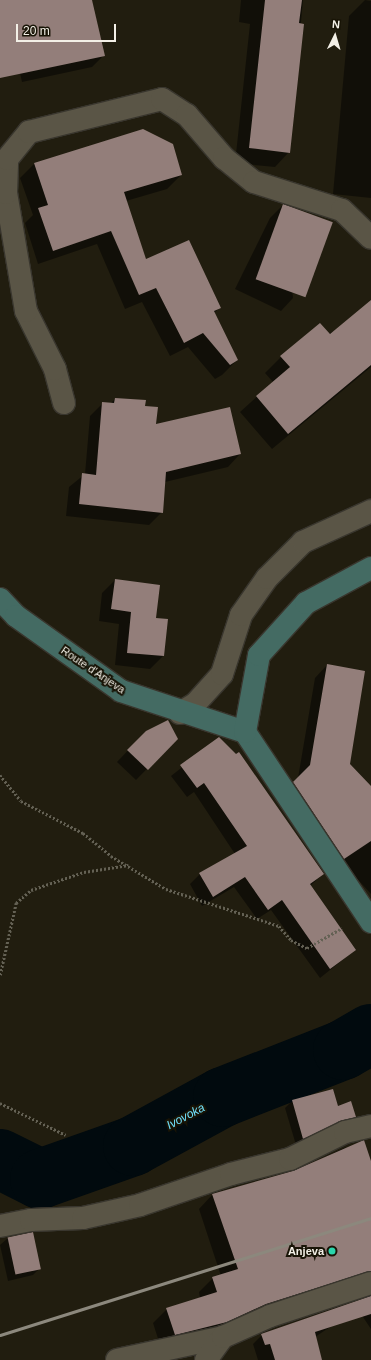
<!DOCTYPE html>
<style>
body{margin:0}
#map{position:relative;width:371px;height:1360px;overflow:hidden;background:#211d0f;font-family:Arial,sans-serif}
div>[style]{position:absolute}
.shadow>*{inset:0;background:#0007}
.river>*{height:60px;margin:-30px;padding:0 30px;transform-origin:30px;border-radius:30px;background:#010a0e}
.building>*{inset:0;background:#937e7a;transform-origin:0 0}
.path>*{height:2.5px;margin-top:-1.25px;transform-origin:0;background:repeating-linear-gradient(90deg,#646154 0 2px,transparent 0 4px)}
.roads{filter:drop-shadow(1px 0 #39362e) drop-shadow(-1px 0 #39362e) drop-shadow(0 1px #39362e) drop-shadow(0 -1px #39362e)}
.street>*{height:22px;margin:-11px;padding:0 11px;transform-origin:11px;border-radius:11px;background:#5a5546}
.secondary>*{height:22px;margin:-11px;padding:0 11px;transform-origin:11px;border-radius:11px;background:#446b63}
.rail>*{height:3px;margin:-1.5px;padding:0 1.5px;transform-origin:1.5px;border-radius:1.5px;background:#8c887d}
.dots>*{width:11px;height:11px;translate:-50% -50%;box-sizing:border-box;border:2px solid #181406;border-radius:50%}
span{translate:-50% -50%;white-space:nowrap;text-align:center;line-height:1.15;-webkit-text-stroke:4px #181406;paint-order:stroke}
.street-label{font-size:11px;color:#f3f0e7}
.poi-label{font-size:11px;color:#f3f0e7;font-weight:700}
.right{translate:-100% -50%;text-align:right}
.water-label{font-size:12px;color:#70e0fa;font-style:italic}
.north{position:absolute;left:315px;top:16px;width:40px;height:40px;-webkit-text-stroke:3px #181406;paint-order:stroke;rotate:5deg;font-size:11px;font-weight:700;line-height:16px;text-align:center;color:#f3f0e7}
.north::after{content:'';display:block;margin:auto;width:14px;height:18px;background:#f3f0e7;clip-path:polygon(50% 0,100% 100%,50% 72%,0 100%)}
.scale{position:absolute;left:16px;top:24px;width:100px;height:18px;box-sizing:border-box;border:2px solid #f3f0e7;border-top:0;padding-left:5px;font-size:12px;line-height:14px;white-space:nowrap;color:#f3f0e7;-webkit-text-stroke:3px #181406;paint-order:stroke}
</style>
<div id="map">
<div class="shadow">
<i style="clip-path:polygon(43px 0,91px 0,103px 56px,92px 67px,22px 82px,18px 64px,0 62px,0 10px)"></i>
<i style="clip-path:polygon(241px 0,303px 0,289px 152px,275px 167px,235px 163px,250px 24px,239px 22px)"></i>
<i style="clip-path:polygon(365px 0,371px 1px,371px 198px,333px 194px,349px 16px)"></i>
<i style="clip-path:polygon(34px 164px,181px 175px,167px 189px,126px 201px,146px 260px,220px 307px,214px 313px,237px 360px,222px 375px,215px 379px,188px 347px,170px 356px,142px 302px,125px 309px,97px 244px,38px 264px,25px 223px,33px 215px,20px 178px)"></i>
<i style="clip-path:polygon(283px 205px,293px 298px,281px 311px,235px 289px,270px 218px)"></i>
<i style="clip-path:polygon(371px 313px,371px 367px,272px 449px,240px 412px,273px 382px,265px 373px,281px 357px)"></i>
<i style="clip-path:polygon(115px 399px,144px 407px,155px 426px,240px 454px,228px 467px,165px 482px,162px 512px,149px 525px,66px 516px,69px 487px,85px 474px,90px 416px,103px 403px,110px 404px)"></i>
<i style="clip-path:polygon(115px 580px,155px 619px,163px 656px,150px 669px,115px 665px,119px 624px,99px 621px,102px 593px)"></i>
<i style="clip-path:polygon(327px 665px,349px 764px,371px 787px,371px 894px,281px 795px,298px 778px,315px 678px)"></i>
<i style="clip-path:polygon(177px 738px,136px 780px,117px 762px,135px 743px)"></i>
<i style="clip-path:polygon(219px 738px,323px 874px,310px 886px,355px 950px,320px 978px,271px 910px,257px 919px,234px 887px,202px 906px,190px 884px,200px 874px,235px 854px,194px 792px,187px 797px,171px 776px)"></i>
<i style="clip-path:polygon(332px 1090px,339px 1113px,355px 1116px,348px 1124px,296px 1145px,285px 1108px,292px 1101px)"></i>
<i style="clip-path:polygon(346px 1147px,336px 1157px,371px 1165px,371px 1329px,359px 1311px,369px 1300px,366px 1288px,344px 1288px,295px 1216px,311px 1289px,296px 1303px,161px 1348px,153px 1323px,167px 1309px,200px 1298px,199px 1292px,213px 1278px,221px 1276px,199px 1209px,213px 1194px,294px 1172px)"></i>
<i style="clip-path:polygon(8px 1238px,40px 1268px,33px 1275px,8px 1281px,0 1245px)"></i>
<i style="clip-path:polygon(333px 1325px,315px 1337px,321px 1360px,258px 1360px,253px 1344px,262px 1335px)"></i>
</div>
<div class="river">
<i style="left:0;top:1159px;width:45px;rotate:26.6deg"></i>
<i style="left:40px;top:1179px;width:99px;rotate:-19.5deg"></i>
<i style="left:133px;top:1146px;width:102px;rotate:-28.6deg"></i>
<i style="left:223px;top:1097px;width:129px;rotate:-21.4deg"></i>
<i style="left:343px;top:1050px;width:32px;rotate:-30deg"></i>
</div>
<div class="building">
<i style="clip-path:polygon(0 0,92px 0,105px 56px,0 78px)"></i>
<i style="clip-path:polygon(265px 0,302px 0,299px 23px,304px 24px,290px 153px,249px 148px)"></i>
<i style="clip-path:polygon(143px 129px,173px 144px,182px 175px,124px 192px,146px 259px,189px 240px,221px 308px,214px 311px,238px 360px,230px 365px,203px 333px,184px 343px,156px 288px,139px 295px,111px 231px,53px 251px,38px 208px,48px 205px,34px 163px)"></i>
<i style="left:283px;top:204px;width:53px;height:80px;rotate:20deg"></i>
<i style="clip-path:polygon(371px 300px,371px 365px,288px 434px,256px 396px,290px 367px,280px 356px,320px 323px,330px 334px)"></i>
<i style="clip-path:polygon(115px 398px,146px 400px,145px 406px,158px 407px,156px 424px,230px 407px,241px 454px,166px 472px,163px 513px,79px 504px,82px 473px,96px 475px,102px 402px,114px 403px)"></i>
<i style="clip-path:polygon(115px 579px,160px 585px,156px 618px,168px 619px,164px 656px,127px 653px,131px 612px,111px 609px)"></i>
<i style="clip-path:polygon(327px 664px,365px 671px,350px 764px,371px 786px,371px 841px,344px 859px,293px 782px,310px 765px)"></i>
<i style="clip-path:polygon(168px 720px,178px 739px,148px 770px,127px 750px,146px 731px)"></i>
<i style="clip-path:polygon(219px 737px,236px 754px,239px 752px,324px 874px,310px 884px,356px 950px,330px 969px,282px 900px,268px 910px,245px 877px,213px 897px,199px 873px,247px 846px,204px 783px,197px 788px,180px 765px)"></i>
<i style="clip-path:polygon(333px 1089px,338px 1106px,351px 1101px,356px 1117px,303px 1139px,292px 1100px)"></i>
<i style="clip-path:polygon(364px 1140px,371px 1161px,371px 1271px,266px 1304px,227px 1322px,175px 1335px,166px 1308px,217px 1292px,212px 1277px,238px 1269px,212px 1194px,293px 1171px)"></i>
<i style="left:33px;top:1232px;width:38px;height:26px;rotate:78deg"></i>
<i style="clip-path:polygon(371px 1296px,371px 1314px,315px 1332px,322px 1360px,275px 1360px,270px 1344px,265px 1345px,261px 1334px)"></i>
</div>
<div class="path">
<i style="left:0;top:775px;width:33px;rotate:51deg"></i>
<i style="left:21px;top:801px;width:70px;rotate:27.3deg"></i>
<i style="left:83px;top:833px;width:36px;rotate:39deg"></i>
<i style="left:111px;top:856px;width:64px;rotate:31deg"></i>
<i style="left:166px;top:889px;width:119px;rotate:18.1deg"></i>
<i style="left:279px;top:926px;width:18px;rotate:49deg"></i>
<i style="left:291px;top:940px;width:18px;rotate:27deg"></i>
<i style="left:307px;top:948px;width:40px;rotate:-29.7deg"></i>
<i style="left:0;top:975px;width:74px;rotate:-77.5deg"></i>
<i style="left:16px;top:903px;width:20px;rotate:-41deg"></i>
<i style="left:31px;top:890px;width:56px;rotate:-18.8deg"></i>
<i style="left:84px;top:872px;width:45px;rotate:-9deg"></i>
<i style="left:0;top:1103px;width:73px;rotate:25.9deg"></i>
</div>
<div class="roads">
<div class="street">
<i style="left:64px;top:403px;width:35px;rotate:-105deg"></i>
<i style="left:55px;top:369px;width:65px;rotate:-116.6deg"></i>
<i style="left:26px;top:311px;width:120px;rotate:-99.6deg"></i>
<i style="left:6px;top:193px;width:34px;rotate:-88deg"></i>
<i style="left:7px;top:159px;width:35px;rotate:-51deg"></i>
<i style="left:29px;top:132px;width:137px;rotate:-13.9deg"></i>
<i style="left:162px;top:99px;width:30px;rotate:33deg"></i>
<i style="left:187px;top:115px;width:57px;rotate:49.3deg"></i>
<i style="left:224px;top:158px;width:38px;rotate:39deg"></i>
<i style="left:254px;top:182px;width:92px;rotate:17.7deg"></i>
<i style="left:342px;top:210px;width:40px;rotate:44deg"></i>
<i style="left:180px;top:713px;width:17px;rotate:-31deg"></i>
<i style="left:195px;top:704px;width:40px;rotate:-48deg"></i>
<i style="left:222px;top:674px;width:62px;rotate:-72.1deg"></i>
<i style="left:241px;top:615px;width:45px;rotate:-54.9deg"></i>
<i style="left:267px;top:578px;width:51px;rotate:-45deg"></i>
<i style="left:303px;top:542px;width:75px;rotate:-24.5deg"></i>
<i style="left:0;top:1226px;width:32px;rotate:-11deg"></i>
<i style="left:31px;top:1220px;width:52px;rotate:-2.2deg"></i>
<i style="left:83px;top:1218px;width:58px;rotate:-12.8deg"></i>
<i style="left:140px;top:1205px;width:96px;rotate:-18.8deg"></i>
<i style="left:231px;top:1174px;width:61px;rotate:-14.3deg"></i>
<i style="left:290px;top:1159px;width:61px;rotate:-26.1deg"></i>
<i style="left:345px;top:1132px;width:27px;rotate:-13deg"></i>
<i style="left:117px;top:1360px;width:108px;rotate:-12.2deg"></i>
<i style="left:206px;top:1360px;width:29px;rotate:-54deg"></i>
<i style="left:223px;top:1337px;width:51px;rotate:-24.1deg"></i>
<i style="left:270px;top:1316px;width:106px;rotate:-18.1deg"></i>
</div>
<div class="secondary">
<i style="left:0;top:599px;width:23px;rotate:47deg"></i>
<i style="left:16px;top:616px;width:129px;rotate:35.5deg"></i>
<i style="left:121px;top:691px;width:131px;rotate:18.3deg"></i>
<i style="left:245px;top:732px;width:228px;rotate:56.4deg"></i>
<i style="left:245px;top:732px;width:78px;rotate:-79.7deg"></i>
<i style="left:259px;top:655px;width:70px;rotate:-47.9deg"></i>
<i style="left:306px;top:603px;width:74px;rotate:-28.3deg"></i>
</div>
</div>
<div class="rail">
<i style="left:0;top:1335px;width:389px;rotate:-17.5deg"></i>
</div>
<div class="dots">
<i style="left:332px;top:1251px;background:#2ad5ac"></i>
</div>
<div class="street-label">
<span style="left:93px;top:670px;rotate:34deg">Route d'Anjeva</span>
</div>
<div class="poi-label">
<span class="right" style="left:324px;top:1251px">Anjeva</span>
</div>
<div class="water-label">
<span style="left:186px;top:1117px;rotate:-28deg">Ivovoka</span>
</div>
<div class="north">N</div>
<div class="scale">20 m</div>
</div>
